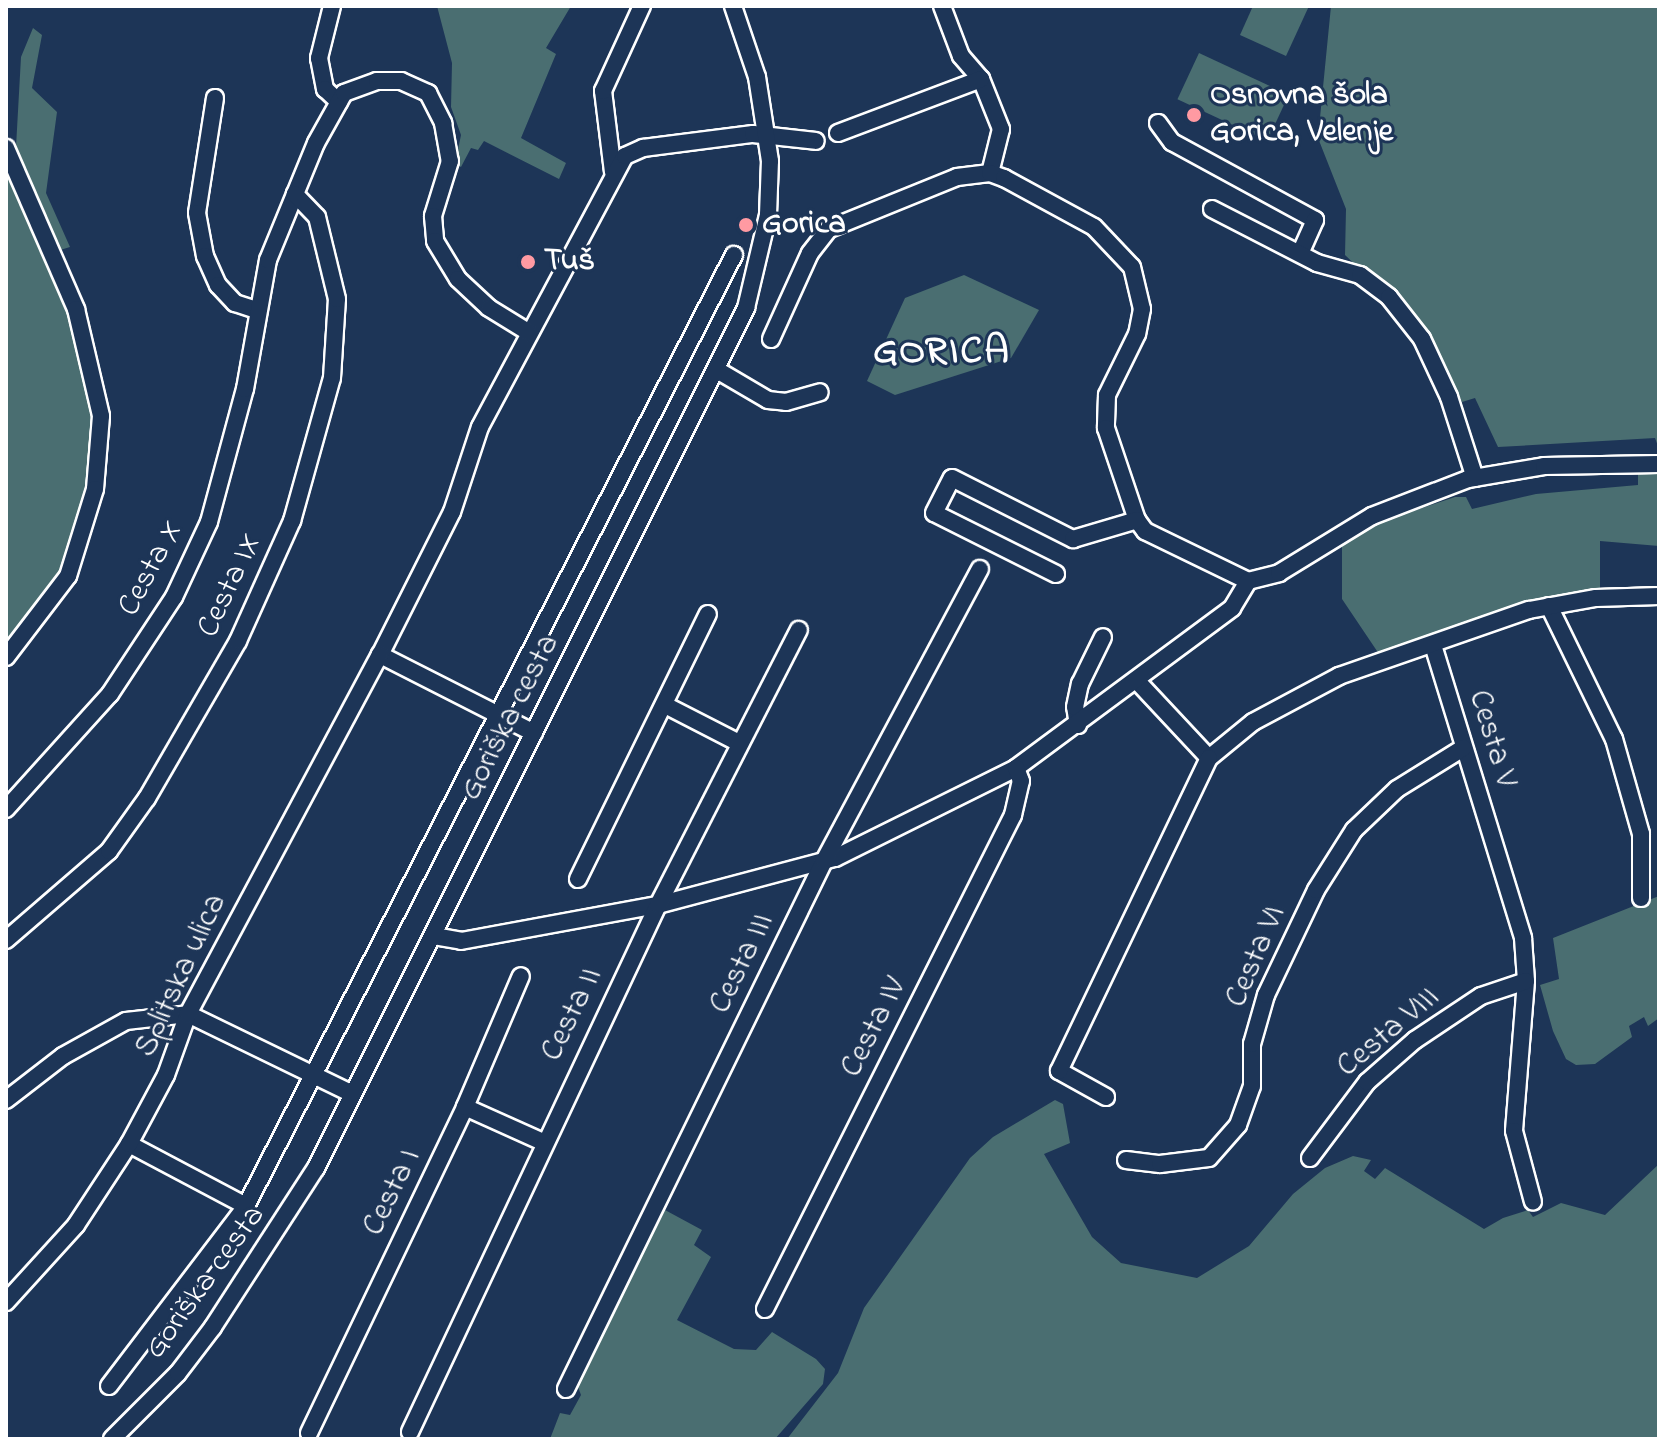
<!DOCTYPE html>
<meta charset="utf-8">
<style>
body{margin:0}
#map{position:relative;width:1665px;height:1445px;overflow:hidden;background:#1d3557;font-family:"Indie Flower",sans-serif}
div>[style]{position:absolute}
.green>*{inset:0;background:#4a6e71;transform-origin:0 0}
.roads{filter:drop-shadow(2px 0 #fff) drop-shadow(-2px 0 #fff) drop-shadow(0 2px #fff) drop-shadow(0 -2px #fff)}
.minor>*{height:16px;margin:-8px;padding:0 8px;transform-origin:8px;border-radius:8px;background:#1d3557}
.dots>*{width:22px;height:22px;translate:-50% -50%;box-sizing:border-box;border:4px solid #1d3557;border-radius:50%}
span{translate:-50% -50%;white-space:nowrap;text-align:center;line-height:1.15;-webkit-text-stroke:6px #1d3557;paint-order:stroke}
.poi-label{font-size:32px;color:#fff;font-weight:700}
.left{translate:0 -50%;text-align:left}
.street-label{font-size:32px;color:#fff}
.district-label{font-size:40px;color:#fff;font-weight:700;letter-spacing:2px}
.frame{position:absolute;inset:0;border:8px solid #fff;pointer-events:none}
</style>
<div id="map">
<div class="green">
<i style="clip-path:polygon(437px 6px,571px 6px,546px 48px,556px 54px,521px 138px,566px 163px,559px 179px,484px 141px,478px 150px,471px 148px,461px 167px,455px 164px,461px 135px,451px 107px,452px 63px)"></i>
<i style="clip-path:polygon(1253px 6px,1309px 6px,1286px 56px,1240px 35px)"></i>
<i style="clip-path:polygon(1331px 6px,1659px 6px,1659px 449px,1655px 438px,1498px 447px,1475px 398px,1462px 402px,1432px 338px,1345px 255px,1346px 209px,1318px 138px)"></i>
<i style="clip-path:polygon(33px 28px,42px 35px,32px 88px,57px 112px,46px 193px,70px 247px,57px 251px,16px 147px,21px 57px)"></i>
<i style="left:1199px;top:53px;width:99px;height:51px;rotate:25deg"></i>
<i style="clip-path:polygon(6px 159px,67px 295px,98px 422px,94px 478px,63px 575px,6px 649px)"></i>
<i style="clip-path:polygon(964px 275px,1039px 310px,1011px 358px,895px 395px,867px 381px,905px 298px)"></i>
<i style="clip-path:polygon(1659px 471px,1659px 546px,1600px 541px,1600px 588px,1492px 612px,1379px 654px,1342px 599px,1342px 546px,1377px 523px,1455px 497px,1466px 497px,1472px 509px,1536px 494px,1638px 485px,1638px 472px)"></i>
<i style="clip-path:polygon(1659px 896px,1659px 1018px,1648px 1026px,1644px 1017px,1629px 1026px,1632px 1037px,1595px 1064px,1576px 1065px,1566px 1059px,1553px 1031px,1540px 985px,1559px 979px,1553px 938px)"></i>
<i style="clip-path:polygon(1055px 1100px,1063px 1104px,1070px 1143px,1044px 1154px,1092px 1237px,1121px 1263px,1197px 1278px,1249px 1246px,1293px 1194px,1325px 1168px,1353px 1156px,1371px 1160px,1364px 1171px,1375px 1179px,1385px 1168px,1484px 1229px,1503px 1218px,1528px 1210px,1533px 1217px,1561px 1203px,1605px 1215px,1659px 1164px,1659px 1439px,787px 1439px,838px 1373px,864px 1308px,970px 1158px,993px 1137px)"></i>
<i style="clip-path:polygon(665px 1210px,702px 1230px,694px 1245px,711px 1257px,677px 1320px,734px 1349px,756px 1350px,772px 1332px,816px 1359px,825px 1369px,823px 1384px,775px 1439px,550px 1439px,560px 1413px,570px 1415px,581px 1395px,575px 1379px)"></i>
</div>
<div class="roads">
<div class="minor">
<i style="left:332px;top:6px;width:54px;rotate:104deg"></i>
<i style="left:319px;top:58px;width:32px;rotate:79deg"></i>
<i style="left:325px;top:89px;width:19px;rotate:43deg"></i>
<i style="left:942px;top:6px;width:53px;rotate:69.2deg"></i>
<i style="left:961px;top:56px;width:30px;rotate:49deg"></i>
<i style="left:981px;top:79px;width:54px;rotate:68.2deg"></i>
<i style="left:1001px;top:129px;width:45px;rotate:104deg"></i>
<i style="left:215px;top:98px;width:116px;rotate:98.9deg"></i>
<i style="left:197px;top:213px;width:44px;rotate:79.5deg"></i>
<i style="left:205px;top:256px;width:32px;rotate:66deg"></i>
<i style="left:218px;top:285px;width:25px;rotate:47deg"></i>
<i style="left:235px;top:303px;width:23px;rotate:18deg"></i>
<i style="left:1158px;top:123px;width:24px;rotate:54deg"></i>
<i style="left:1172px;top:142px;width:163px;rotate:28.6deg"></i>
<i style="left:1315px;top:220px;width:34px;rotate:114deg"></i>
<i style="left:838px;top:133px;width:153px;rotate:-20.7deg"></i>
<i style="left:6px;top:148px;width:176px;rotate:66.5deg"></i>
<i style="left:76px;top:309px;width:110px;rotate:76.8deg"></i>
<i style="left:101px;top:416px;width:73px;rotate:94.7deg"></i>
<i style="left:95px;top:489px;width:91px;rotate:107.2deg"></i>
<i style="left:68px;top:576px;width:102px;rotate:127.4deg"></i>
<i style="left:613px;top:172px;width:82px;rotate:-97deg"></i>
<i style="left:603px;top:91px;width:94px;rotate:-65.4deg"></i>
<i style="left:1212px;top:209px;width:118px;rotate:27.2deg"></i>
<i style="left:1317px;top:263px;width:45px;rotate:15.6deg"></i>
<i style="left:1360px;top:275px;width:36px;rotate:37deg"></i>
<i style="left:1389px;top:297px;width:53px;rotate:51.8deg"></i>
<i style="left:1422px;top:339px;width:64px;rotate:65deg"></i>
<i style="left:1449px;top:397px;width:85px;rotate:72.2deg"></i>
<i style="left:771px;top:339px;width:94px;rotate:-65.6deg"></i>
<i style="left:810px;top:253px;width:31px;rotate:-52deg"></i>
<i style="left:829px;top:229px;width:138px;rotate:-22.1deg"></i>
<i style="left:957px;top:177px;width:33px;rotate:-7deg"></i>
<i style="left:990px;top:173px;width:15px;rotate:20deg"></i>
<i style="left:1004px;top:178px;width:102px;rotate:28.6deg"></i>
<i style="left:1094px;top:227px;width:55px;rotate:46.5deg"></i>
<i style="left:1132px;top:267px;width:43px;rotate:76.6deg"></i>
<i style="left:1142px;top:309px;width:25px;rotate:101deg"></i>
<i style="left:1137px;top:334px;width:68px;rotate:116.2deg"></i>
<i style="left:1107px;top:395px;width:33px;rotate:92deg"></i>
<i style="left:1106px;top:428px;width:97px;rotate:71.4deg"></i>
<i style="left:1137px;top:520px;width:14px;rotate:54deg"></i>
<i style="left:1145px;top:531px;width:114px;rotate:25.9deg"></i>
<i style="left:717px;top:370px;width:59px;rotate:30.5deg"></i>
<i style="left:768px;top:400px;width:18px;rotate:6deg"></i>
<i style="left:786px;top:402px;width:35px;rotate:-16deg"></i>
<i style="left:1056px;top:574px;width:136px;rotate:-153.4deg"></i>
<i style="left:934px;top:513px;width:39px;rotate:-63deg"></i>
<i style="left:952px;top:478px;width:136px;rotate:26.8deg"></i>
<i style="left:1073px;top:539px;width:67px;rotate:-16.5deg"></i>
<i style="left:1248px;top:581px;width:32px;rotate:-14deg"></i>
<i style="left:1279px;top:573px;width:109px;rotate:-31.5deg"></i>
<i style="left:1372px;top:516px;width:103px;rotate:-21.1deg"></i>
<i style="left:1468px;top:479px;width:77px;rotate:-9.7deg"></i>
<i style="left:1544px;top:466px;width:115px;rotate:-1deg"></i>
<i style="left:1549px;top:606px;width:148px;rotate:64deg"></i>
<i style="left:1614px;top:739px;width:99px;rotate:74.1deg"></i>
<i style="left:1641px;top:834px;width:64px;rotate:90deg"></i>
<i style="left:1433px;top:645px;width:307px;rotate:72.9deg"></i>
<i style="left:1523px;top:938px;width:43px;rotate:86deg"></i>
<i style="left:1526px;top:981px;width:150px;rotate:94.6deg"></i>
<i style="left:1514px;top:1131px;width:73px;rotate:75deg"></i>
<i style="left:1137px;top:681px;width:105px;rotate:46.9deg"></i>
<i style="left:1209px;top:758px;width:57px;rotate:-39.3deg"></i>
<i style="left:1253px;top:722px;width:98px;rotate:-28.1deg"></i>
<i style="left:1339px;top:676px;width:201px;rotate:-19.2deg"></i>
<i style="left:1529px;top:610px;width:68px;rotate:-10.2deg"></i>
<i style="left:1596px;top:598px;width:63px;rotate:-1.8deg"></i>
<i style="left:665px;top:705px;width:83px;rotate:27.2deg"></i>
<i style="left:1078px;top:725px;width:18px;rotate:-99deg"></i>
<i style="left:1075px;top:707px;width:24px;rotate:-78deg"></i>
<i style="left:1080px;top:684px;width:52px;rotate:-63.9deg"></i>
<i style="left:534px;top:733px;width:173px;rotate:-153.1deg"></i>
<i style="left:380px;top:655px;width:160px;rotate:-63.3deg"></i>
<i style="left:452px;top:512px;width:89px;rotate:-71.8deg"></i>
<i style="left:480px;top:427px;width:307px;rotate:-61.9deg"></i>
<i style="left:625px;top:156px;width:20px;rotate:-24deg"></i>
<i style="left:643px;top:148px;width:111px;rotate:-7.3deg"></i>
<i style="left:753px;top:134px;width:63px;rotate:6.3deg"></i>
<i style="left:6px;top:809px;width:155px;rotate:-47.9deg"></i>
<i style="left:110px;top:694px;width:116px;rotate:-56.6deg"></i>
<i style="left:174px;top:597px;width:83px;rotate:-65deg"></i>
<i style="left:209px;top:522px;width:138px;rotate:-74.9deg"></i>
<i style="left:245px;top:389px;width:131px;rotate:-79.9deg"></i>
<i style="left:268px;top:260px;width:126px;rotate:-67.7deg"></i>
<i style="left:316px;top:143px;width:57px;rotate:-60.8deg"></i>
<i style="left:344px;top:93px;width:35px;rotate:-20deg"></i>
<i style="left:377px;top:81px;width:24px"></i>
<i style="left:401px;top:81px;width:30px;rotate:24deg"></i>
<i style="left:428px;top:93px;width:34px;rotate:63deg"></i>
<i style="left:443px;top:123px;width:39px;rotate:80deg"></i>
<i style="left:450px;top:161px;width:58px;rotate:107.2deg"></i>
<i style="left:433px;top:216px;width:25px;rotate:85deg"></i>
<i style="left:435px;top:241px;width:44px;rotate:58.8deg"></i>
<i style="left:458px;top:279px;width:42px;rotate:43.1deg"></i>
<i style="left:489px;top:308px;width:46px;rotate:31.6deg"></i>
<i style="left:578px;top:879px;width:295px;rotate:-63.9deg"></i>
<i style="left:434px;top:936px;width:27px;rotate:10deg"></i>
<i style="left:461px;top:941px;width:200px;rotate:-10.4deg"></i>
<i style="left:658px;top:905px;width:183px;rotate:-14.9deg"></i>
<i style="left:835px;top:858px;width:202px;rotate:-26.4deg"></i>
<i style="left:1016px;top:768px;width:269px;rotate:-36.5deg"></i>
<i style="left:1232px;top:608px;width:31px;rotate:-59deg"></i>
<i style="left:6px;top:940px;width:136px;rotate:-40.8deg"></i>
<i style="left:109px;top:851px;width:65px;rotate:-54.4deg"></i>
<i style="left:147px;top:798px;width:181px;rotate:-59.9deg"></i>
<i style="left:238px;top:641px;width:132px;rotate:-65.8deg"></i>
<i style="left:292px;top:521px;width:148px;rotate:-74.4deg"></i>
<i style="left:332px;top:378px;width:79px;rotate:-86.4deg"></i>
<i style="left:337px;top:299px;width:84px;rotate:-103.7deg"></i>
<i style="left:317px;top:217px;width:32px;rotate:-134deg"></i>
<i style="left:1106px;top:1097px;width:54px;rotate:-151deg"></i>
<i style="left:1059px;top:1071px;width:347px;rotate:-64.4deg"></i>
<i style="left:6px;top:1100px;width:72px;rotate:-37.7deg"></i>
<i style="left:63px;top:1056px;width:72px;rotate:-29.1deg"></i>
<i style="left:126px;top:1021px;width:62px;rotate:-6.4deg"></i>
<i style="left:188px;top:1014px;width:183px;rotate:25.9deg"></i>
<i style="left:465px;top:1107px;width:85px;rotate:24.2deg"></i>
<i style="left:129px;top:1144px;width:132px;rotate:27.9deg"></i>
<i style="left:1310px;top:1158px;width:95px;rotate:-53.1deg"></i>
<i style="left:1367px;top:1082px;width:64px;rotate:-41.2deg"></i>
<i style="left:1415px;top:1040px;width:79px;rotate:-33.7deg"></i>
<i style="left:1481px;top:996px;width:47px;rotate:-18.4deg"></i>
<i style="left:1126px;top:1160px;width:34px;rotate:7deg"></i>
<i style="left:1160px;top:1164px;width:49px;rotate:-7deg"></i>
<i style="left:1209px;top:1158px;width:44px;rotate:-48.7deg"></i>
<i style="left:1238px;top:1125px;width:41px;rotate:-70.3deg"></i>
<i style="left:1252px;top:1086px;width:42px;rotate:-90deg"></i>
<i style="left:1252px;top:1044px;width:51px;rotate:-74.1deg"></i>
<i style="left:1266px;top:995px;width:116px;rotate:-64.5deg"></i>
<i style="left:1316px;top:890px;width:71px;rotate:-57.7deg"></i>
<i style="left:1354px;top:830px;width:59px;rotate:-43.6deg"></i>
<i style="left:1397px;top:789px;width:78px;rotate:-31.8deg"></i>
<i style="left:6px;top:1302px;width:104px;rotate:-47.7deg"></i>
<i style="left:76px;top:1225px;width:97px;rotate:-56.8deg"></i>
<i style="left:129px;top:1144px;width:78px;rotate:-61.8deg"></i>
<i style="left:166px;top:1075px;width:65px;rotate:-70.2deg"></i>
<i style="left:188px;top:1014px;width:407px;rotate:-61.9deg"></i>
<i style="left:765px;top:1309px;width:553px;rotate:-63.34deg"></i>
<i style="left:1013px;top:815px;width:35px;rotate:-77deg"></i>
<i style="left:1021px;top:781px;width:14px;rotate:-111deg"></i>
<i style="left:109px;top:1386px;width:226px;rotate:-52.7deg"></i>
<i style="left:246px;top:1206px;width:1069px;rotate:-62.84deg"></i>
<i style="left:566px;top:1389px;width:588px;rotate:-63.96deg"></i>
<i style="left:824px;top:861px;width:331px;rotate:-61.9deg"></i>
<i style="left:410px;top:1432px;width:582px;rotate:-64.8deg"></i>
<i style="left:658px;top:905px;width:309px;rotate:-62.9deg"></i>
<i style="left:309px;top:1433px;width:361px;rotate:-64.4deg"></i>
<i style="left:465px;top:1107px;width:142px;rotate:-66.9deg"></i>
<i style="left:112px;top:1439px;width:93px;rotate:-45deg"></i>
<i style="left:178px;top:1373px;width:58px;rotate:-52.7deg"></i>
<i style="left:213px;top:1327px;width:189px;rotate:-57.1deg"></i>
<i style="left:316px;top:1168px;width:962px;rotate:-63.43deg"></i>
<i style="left:746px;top:308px;width:96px;rotate:-76.7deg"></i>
<i style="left:768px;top:215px;width:54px;rotate:-87.9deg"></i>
<i style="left:770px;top:161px;width:85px;rotate:-98.8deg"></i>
<i style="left:757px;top:77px;width:75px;rotate:-108.7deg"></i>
</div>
</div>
<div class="dots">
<i style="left:1194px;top:115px;background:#ff9aa2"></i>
<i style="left:746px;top:225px;background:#ff9aa2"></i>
<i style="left:528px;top:262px;background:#ff9aa2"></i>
</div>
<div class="poi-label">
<span class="left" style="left:1210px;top:115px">Osnovna šola<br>Gorica, Velenje</span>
<span class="left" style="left:762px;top:225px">Gorica</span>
<span class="left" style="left:544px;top:262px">Tuš</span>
</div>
<div class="street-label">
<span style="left:152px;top:569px;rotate:-62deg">Cesta X</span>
<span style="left:231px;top:586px;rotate:-65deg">Cesta IX</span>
<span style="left:511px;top:718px;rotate:-63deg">Goriška cesta</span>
<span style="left:1491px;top:739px;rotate:73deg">Cesta V</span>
<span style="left:1257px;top:957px;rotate:-67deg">Cesta VI</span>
<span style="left:743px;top:964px;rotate:-64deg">Cesta III</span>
<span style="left:182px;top:976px;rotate:-65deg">Splitska ulica</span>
<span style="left:573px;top:1015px;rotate:-64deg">Cesta II</span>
<span style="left:875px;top:1028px;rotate:-63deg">Cesta IV</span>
<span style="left:1389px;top:1033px;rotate:-40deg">Cesta VIII</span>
<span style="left:393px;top:1193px;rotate:-64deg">Cesta I</span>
<span style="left:206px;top:1283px;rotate:-54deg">Goriška cesta</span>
</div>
<div class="district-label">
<span style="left:942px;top:353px">GORICA</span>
</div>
<div class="frame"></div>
</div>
